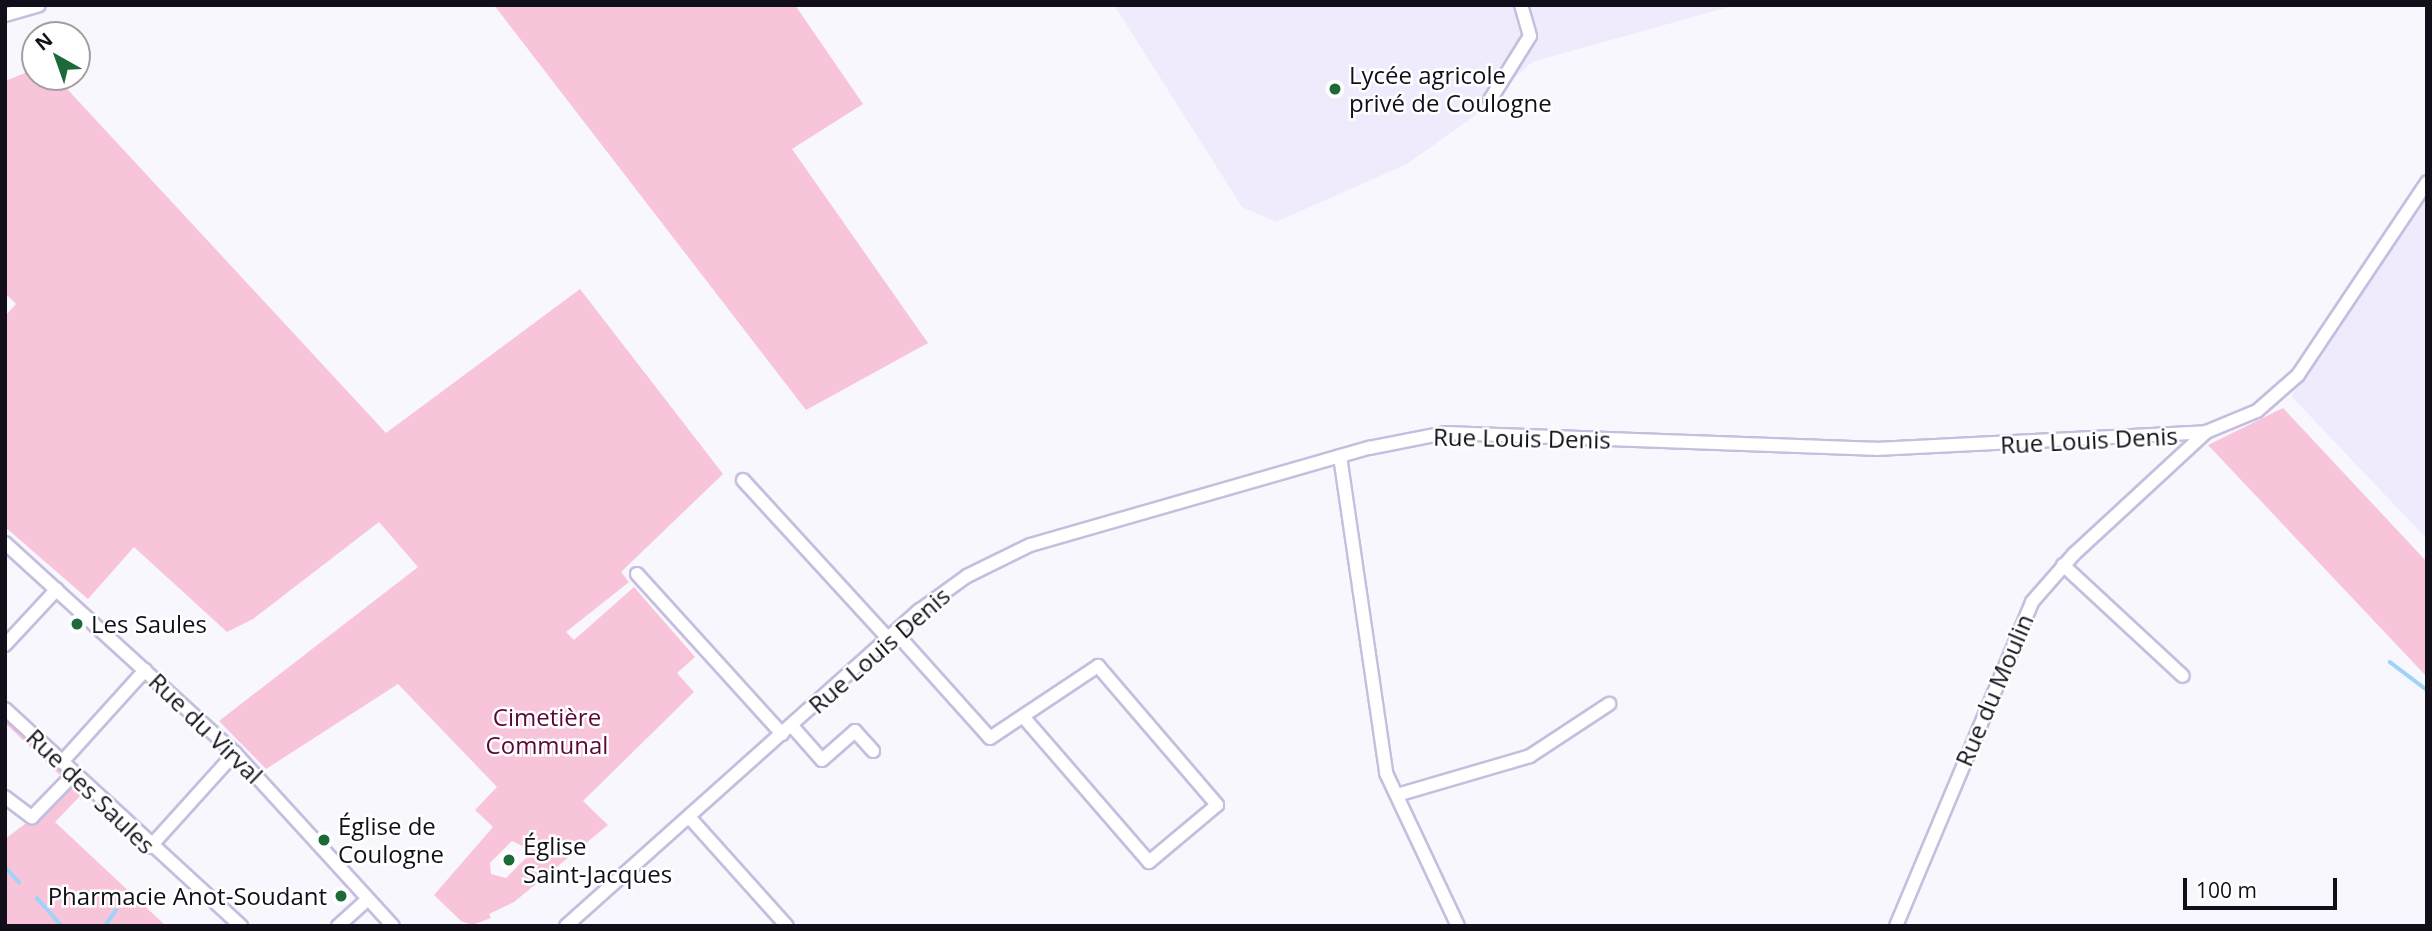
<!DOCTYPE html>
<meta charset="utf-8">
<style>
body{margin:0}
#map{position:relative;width:2432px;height:931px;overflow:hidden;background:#f8f7fd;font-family:"Open Sans",sans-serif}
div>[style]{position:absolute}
.built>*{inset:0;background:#efebfc}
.green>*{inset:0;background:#f8c4d9}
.stream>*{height:3.5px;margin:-1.75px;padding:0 1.75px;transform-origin:1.75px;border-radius:1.75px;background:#9ed4f8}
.roads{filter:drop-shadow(2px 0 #c5bede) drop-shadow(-2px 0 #c5bede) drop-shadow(0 2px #c5bede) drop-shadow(0 -2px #c5bede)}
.minor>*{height:12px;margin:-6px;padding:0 6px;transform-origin:6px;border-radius:6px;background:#fff}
.dots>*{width:19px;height:19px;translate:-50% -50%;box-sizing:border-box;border:4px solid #fff;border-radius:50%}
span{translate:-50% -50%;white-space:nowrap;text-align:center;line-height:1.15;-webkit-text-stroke:5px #fff;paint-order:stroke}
.poi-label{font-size:24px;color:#120f1a}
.left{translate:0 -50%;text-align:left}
.right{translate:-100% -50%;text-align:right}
.street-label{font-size:24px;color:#120f1a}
.park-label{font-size:24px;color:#5d0738}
.frame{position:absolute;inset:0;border:7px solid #120f1a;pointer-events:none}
.north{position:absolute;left:21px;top:21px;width:70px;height:70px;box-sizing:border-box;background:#fff;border:2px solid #a09fa3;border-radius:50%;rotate:320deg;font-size:19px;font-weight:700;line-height:28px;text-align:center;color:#120f1a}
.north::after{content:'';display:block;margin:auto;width:24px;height:32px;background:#1d6a39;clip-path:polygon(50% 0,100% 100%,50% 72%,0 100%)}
.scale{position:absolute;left:2183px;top:878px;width:154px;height:32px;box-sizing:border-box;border:4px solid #120f1a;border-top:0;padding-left:9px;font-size:21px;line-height:24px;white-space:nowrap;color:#120f1a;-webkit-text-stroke:5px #fff;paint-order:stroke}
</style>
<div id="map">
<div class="built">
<i style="clip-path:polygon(1114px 5px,1736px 5px,1532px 62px,1473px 117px,1407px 164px,1276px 222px,1242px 207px)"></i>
<i style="clip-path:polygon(2427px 197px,2427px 539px,2291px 396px)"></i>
</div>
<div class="green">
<i style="clip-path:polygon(494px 5px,795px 5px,863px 104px,792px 149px,928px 343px,806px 410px)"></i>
<i style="clip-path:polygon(evenodd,35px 69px,35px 77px,56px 77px,386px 433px,580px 289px,723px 474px,621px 572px,629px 582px,566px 632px,574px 640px,634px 587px,695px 657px,677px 673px,694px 692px,583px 801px,608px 825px,514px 902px,489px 914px,491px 918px,472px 925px,461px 921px,434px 895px,493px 827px,475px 810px,497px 787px,398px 684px,266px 769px,219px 721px,418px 567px,379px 522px,253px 619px,227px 632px,134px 547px,88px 599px,5px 527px,5px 316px,16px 304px,5px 293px,5px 81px,35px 69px,512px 841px,533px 851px,506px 878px,491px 874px,490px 863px,512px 841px)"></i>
<i style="clip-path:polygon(2283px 408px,2427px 562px,2427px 677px,2208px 445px)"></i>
<i style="clip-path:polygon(5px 715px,62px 769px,64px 779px,5px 723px)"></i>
<i style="clip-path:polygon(74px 787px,83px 793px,55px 822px,166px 926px,5px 926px,5px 839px)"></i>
</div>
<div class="stream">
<i style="left:2390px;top:662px;width:46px;rotate:37.1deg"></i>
<i style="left:5px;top:867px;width:21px;rotate:47deg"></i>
<i style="left:37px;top:898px;width:38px;rotate:48deg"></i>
<i style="left:105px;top:926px;width:19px;rotate:-55deg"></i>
</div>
<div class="roads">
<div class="minor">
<i style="left:5px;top:15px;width:35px;rotate:-16deg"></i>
<i style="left:1490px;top:100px;width:75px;rotate:-58deg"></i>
<i style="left:1530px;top:36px;width:32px;rotate:-106deg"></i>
<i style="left:1340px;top:456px;width:320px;rotate:81.7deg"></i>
<i style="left:1386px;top:773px;width:169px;rotate:64.8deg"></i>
<i style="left:743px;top:480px;width:214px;rotate:47.5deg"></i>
<i style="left:5px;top:543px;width:311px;rotate:42.4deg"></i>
<i style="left:235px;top:753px;width:234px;rotate:47.6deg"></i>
<i style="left:2063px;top:565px;width:163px;rotate:42.8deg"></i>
<i style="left:637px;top:574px;width:216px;rotate:47.8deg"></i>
<i style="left:895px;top:632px;width:142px;rotate:48.1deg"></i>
<i style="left:990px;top:738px;width:130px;rotate:-33.7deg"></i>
<i style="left:1098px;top:666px;width:183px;rotate:49.4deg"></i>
<i style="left:1217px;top:805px;width:89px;rotate:140deg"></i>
<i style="left:1149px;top:862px;width:188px;rotate:-130.9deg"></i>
<i style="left:5px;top:645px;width:76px;rotate:-47.1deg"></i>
<i style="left:5px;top:709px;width:321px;rotate:42.6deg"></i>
<i style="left:792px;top:726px;width:45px;rotate:48.6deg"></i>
<i style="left:822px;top:760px;width:44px;rotate:-41.3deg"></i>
<i style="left:855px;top:731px;width:27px;rotate:48deg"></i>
<i style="left:62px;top:762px;width:124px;rotate:-47.9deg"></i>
<i style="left:1397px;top:795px;width:139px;rotate:-16.3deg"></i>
<i style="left:1530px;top:756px;width:95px;rotate:-33.4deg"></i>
<i style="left:5px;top:797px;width:34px;rotate:37deg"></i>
<i style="left:32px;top:817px;width:60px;rotate:-45.7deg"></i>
<i style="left:690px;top:818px;width:145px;rotate:48.1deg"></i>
<i style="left:150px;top:847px;width:127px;rotate:-47.9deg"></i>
<i style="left:338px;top:926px;width:40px;rotate:-42deg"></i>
<i style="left:566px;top:926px;width:475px;rotate:-41.8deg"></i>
<i style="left:920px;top:610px;width:58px;rotate:-35.9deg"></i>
<i style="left:967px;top:576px;width:70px;rotate:-26.2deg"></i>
<i style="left:1030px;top:545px;width:353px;rotate:-16deg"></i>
<i style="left:1369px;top:448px;width:77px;rotate:-11.2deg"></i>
<i style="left:1445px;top:433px;width:431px;rotate:2.1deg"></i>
<i style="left:1876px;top:449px;width:330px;rotate:-2.9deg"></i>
<i style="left:2206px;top:432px;width:55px;rotate:-22.4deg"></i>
<i style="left:2257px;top:411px;width:55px;rotate:-41.3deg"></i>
<i style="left:2298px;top:375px;width:232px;rotate:-56.2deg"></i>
<i style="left:1896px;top:926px;width:351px;rotate:-67.2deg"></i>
<i style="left:2032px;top:602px;width:64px;rotate:-48.8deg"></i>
<i style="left:2074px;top:554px;width:180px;rotate:-42.7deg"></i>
</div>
</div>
<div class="dots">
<i style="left:1335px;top:89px;background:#1d6a39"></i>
<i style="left:77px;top:624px;background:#1d6a39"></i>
<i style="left:324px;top:840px;background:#1d6a39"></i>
<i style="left:509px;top:860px;background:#1d6a39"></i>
<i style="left:341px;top:896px;background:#1d6a39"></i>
</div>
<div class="poi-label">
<span class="left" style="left:1349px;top:89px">Lycée agricole<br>privé de Coulogne</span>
<span class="left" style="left:91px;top:624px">Les Saules</span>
<span class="left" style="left:338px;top:840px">Église de<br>Coulogne</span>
<span class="left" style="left:523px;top:860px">Église<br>Saint-Jacques</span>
<span class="right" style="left:327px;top:896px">Pharmacie Anot-Soudant</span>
</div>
<div class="street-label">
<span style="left:1522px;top:438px;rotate:1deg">Rue Louis Denis</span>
<span style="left:2089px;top:440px;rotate:-3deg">Rue Louis Denis</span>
<span style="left:879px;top:650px;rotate:-41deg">Rue Louis Denis</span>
<span style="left:1994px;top:690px;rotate:-67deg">Rue du Moulin</span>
<span style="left:206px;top:728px;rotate:44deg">Rue du Virval</span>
<span style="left:91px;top:791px;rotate:44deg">Rue des Saules</span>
</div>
<div class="park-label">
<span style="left:547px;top:731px">Cimetière<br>Communal</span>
</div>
<div class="frame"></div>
<div class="north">N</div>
<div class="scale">100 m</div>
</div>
